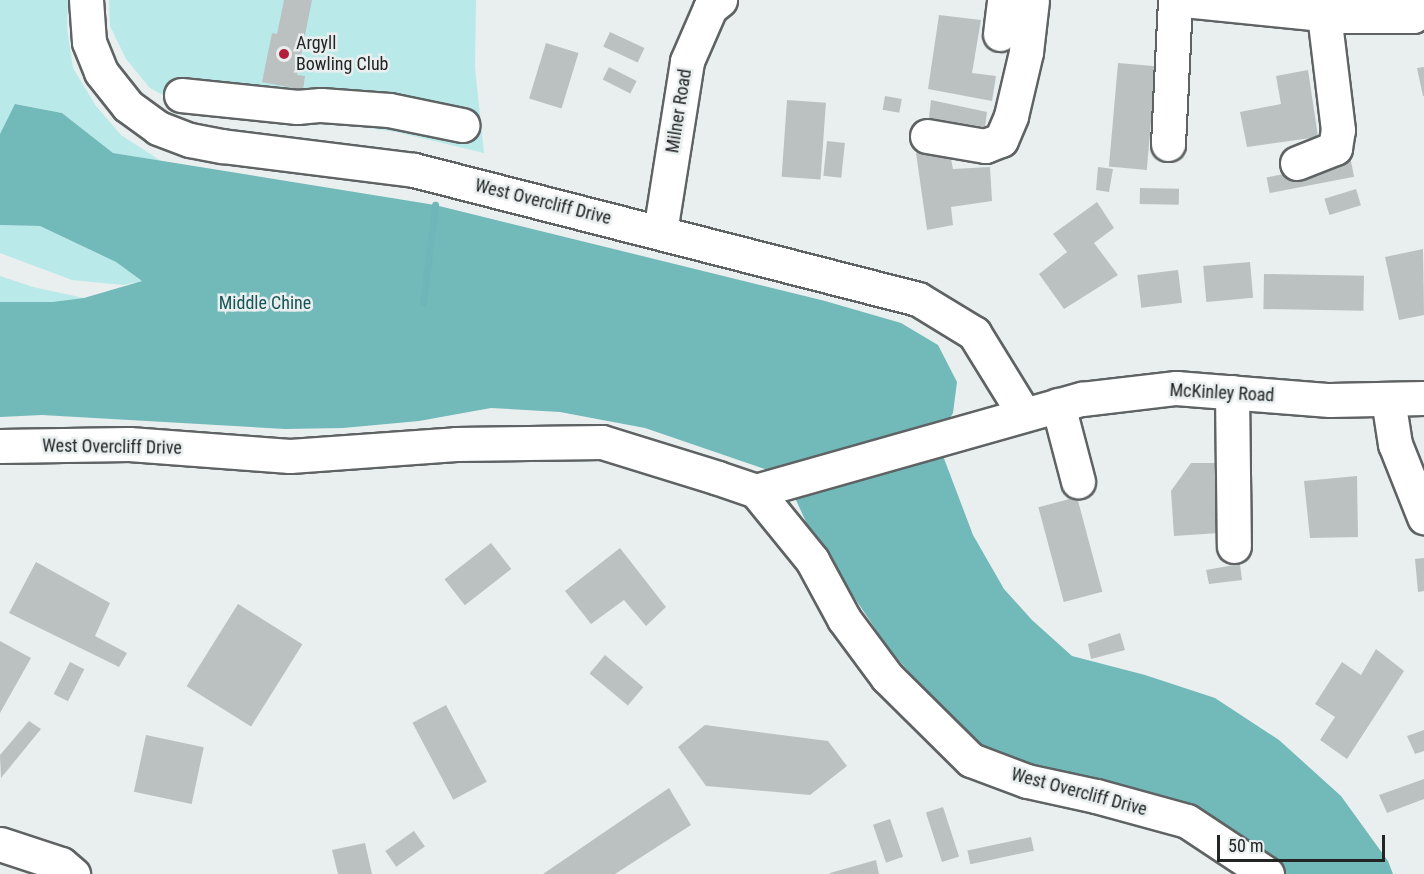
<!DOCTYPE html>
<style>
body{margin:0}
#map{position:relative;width:1424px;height:874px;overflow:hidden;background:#e9eeee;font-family:"Roboto Condensed",sans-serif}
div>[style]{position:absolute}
.green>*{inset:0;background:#bae9ea}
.forest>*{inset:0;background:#72b9ba}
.stream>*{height:7px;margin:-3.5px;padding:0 3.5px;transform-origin:3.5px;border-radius:3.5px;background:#6fb6b8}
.building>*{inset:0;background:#bbc1c1;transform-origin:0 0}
.roads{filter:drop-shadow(2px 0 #5f6363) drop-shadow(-2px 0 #5f6363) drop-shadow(0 2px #5f6363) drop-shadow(0 -2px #5f6363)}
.minor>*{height:33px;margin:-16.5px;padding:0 16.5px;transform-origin:16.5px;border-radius:16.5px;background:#fff}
.dots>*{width:16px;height:16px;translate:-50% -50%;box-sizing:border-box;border:3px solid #e9eeee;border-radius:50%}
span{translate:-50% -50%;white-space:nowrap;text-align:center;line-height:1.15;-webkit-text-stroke:5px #e9eeee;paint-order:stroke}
.poi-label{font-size:18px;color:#232525}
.left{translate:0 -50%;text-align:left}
.street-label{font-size:18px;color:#232525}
.park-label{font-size:18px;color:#175556}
.scale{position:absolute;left:1217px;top:835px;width:168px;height:27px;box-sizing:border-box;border:3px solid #232525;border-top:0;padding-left:8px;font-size:18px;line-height:21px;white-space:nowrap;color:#232525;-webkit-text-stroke:4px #e9eeee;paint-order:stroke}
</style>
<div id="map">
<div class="green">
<i style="clip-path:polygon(0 0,68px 0,67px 28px,73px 68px,96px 106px,121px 135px,161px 161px,113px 153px,62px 113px,16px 104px,0 134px)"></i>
<i style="clip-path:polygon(109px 0,476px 0,475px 68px,484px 153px,396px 132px,312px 120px,192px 111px,150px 88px,126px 59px,110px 26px)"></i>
<i style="clip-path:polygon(0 225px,40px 226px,116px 262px,142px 281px,123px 285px,72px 280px,0 253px)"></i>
<i style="clip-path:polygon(0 276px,33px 287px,84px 298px,52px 302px,0 302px)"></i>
</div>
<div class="forest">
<i style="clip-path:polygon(15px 104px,62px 113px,113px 153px,435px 205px,825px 301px,901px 323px,938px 345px,957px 382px,953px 413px,937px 440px,973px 535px,1004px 589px,1032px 620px,1072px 656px,1145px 675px,1215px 698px,1279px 740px,1341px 796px,1388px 861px,1393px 874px,1286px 874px,1273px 855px,1153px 794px,1014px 764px,959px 730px,889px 649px,812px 535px,785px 476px,645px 428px,560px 412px,491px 408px,419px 421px,343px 428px,285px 429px,42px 415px,0 417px,0 302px,52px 302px,84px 298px,142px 281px,116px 262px,40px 226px,0 225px,0 134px)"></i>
</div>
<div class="stream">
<i style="left:423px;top:303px;width:99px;rotate:-83deg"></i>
</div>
<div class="building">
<i style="clip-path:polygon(284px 0,312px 0,297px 75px,305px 76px,303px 90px,262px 82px,272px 33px,277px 34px)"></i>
<i style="clip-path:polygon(939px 15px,981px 20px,972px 73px,996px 76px,992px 101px,928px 89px)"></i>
<i style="left:610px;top:32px;width:38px;height:16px;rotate:25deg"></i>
<i style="left:546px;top:43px;width:34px;height:58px;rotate:17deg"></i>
<i style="left:1118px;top:63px;width:38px;height:104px;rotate:5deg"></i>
<i style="left:609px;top:67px;width:31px;height:14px;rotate:27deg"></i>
<i style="clip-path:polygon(1424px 67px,1424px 96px,1423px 96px,1417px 68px)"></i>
<i style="clip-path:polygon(1308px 70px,1318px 137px,1247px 147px,1240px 112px,1281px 104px,1276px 76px)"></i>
<i style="left:885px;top:96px;width:17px;height:14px;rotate:10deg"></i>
<i style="left:787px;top:100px;width:39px;height:77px;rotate:4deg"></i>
<i style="clip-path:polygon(931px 100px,987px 112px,985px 127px,929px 118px)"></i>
<i style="left:827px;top:141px;width:18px;height:35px;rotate:6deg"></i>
<i style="clip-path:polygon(949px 149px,953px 169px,990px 167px,992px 201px,951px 207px,953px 225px,927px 230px,916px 153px)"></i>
<i style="left:1351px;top:161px;width:16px;height:86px;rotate:79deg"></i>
<i style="clip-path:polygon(1098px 167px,1113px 169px,1109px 192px,1096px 190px)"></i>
<i style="left:1140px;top:188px;width:39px;height:16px;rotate:1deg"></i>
<i style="left:1356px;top:189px;width:17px;height:33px;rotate:73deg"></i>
<i style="clip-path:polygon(1097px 202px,1114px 228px,1094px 243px,1118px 275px,1064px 309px,1039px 274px,1067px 252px,1053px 234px)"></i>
<i style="clip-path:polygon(1423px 249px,1424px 315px,1399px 320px,1385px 257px)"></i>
<i style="left:1250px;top:262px;width:36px;height:47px;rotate:85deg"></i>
<i style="left:1178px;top:270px;width:33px;height:41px;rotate:83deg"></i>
<i style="left:1264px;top:274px;width:100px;height:35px;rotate:1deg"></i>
<i style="clip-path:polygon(1191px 463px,1216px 463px,1219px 533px,1174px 536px,1171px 491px)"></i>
<i style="clip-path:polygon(1357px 476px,1358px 537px,1310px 538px,1304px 481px)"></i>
<i style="left:1077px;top:497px;width:98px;height:40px;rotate:75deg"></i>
<i style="left:491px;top:543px;width:33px;height:59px;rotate:52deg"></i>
<i style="clip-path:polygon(620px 548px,666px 607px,646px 626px,624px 600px,591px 624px,565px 591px)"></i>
<i style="clip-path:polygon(1424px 558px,1424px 591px,1418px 592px,1415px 559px)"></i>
<i style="clip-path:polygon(36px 562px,110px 603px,95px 636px,127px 653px,119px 667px,9px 613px)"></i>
<i style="clip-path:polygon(1240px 564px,1242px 580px,1209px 584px,1206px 570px)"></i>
<i style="left:238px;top:604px;width:76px;height:97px;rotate:32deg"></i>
<i style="clip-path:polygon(1120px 633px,1125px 650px,1091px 659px,1088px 644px)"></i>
<i style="clip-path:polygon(0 641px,31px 658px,0 713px)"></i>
<i style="clip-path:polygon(1376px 649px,1404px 671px,1347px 759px,1320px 740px,1335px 717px,1315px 704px,1342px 662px,1361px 675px)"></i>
<i style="left:605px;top:655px;width:50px;height:24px;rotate:40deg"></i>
<i style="left:70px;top:662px;width:16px;height:36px;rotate:27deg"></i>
<i style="left:446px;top:705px;width:87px;height:38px;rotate:62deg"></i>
<i style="clip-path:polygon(29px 721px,41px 729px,1px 778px,0 755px)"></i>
<i style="clip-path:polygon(705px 725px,828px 741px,847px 766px,810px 795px,706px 786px,678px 747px)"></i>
<i style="clip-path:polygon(1424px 730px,1424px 751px,1415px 754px,1407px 736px)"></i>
<i style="left:146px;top:735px;width:59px;height:58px;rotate:12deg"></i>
<i style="clip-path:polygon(1424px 779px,1424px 799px,1387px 813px,1379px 795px)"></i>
<i style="clip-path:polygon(669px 788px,691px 825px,615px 874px,543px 874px)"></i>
<i style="left:943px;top:807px;width:52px;height:18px;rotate:72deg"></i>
<i style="left:890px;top:819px;width:40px;height:18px;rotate:71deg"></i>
<i style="left:414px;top:831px;width:19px;height:35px;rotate:55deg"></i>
<i style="left:1031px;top:837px;width:14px;height:65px;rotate:78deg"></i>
<i style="clip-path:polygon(365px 843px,372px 874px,338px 874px,332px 850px)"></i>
<i style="clip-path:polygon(876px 860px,879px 874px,830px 874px,830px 873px)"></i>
</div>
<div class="roads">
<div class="minor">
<i style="left:86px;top:0;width:42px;rotate:85.9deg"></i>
<i style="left:89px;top:42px;width:32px;rotate:68deg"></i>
<i style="left:101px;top:72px;width:43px;rotate:51.5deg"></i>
<i style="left:128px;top:106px;width:37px;rotate:36deg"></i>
<i style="left:158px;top:128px;width:34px;rotate:21deg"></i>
<i style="left:190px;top:140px;width:33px;rotate:11deg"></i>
<i style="left:222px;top:146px;width:193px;rotate:7.1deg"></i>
<i style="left:414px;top:170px;width:520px;rotate:14.36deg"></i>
<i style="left:918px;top:299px;width:66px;rotate:31.3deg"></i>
<i style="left:974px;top:333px;width:95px;rotate:58.3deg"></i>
<i style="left:1184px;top:0;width:159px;rotate:5.8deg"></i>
<i style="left:1342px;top:16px;width:71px"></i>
<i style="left:1413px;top:16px;width:14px;rotate:-36deg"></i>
<i style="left:1000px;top:34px;width:34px;rotate:-83deg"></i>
<i style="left:181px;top:95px;width:117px;rotate:5.9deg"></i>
<i style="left:297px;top:107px;width:24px;rotate:-5deg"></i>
<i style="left:321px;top:105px;width:68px;rotate:4.2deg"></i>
<i style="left:389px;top:110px;width:75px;rotate:11.6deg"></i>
<i style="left:927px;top:136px;width:59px;rotate:9.8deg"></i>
<i style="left:985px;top:146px;width:17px;rotate:-21deg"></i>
<i style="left:1001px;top:140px;width:26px;rotate:-67deg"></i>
<i style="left:1011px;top:116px;width:66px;rotate:-76.8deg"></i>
<i style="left:1026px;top:52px;width:52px;rotate:-83.4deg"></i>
<i style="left:1168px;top:144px;width:144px;rotate:-87.2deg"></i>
<i style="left:1297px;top:163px;width:41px;rotate:-21.5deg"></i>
<i style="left:1335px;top:148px;width:18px;rotate:-81deg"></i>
<i style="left:1338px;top:130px;width:117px;rotate:-96.9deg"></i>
<i style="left:660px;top:232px;width:173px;rotate:-81deg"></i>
<i style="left:687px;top:61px;width:58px;rotate:-66.5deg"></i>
<i style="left:710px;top:8px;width:13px;rotate:-39deg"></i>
<i style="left:1232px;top:392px;width:154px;rotate:89.3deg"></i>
<i style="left:1388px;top:399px;width:46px;rotate:81.2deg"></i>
<i style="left:1395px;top:444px;width:79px;rotate:68.3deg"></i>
<i style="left:1058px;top:405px;width:79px;rotate:75.3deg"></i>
<i style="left:0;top:446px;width:129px;rotate:-0.9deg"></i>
<i style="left:129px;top:444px;width:161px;rotate:4.3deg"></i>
<i style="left:290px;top:456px;width:166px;rotate:-4.1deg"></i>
<i style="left:456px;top:444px;width:146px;rotate:-0.8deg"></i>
<i style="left:602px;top:442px;width:121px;rotate:17.2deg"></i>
<i style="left:718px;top:478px;width:40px;rotate:18.9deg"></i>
<i style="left:756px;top:491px;width:89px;rotate:50.9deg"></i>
<i style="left:812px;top:560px;width:67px;rotate:61.5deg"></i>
<i style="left:844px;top:619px;width:72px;rotate:53.4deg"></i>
<i style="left:887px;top:677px;width:118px;rotate:44.7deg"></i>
<i style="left:971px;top:760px;width:60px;rotate:20.6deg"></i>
<i style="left:1027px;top:781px;width:71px;rotate:12.3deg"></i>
<i style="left:1096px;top:796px;width:94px;rotate:15.4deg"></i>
<i style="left:1187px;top:821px;width:96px;rotate:33.5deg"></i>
<i style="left:756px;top:491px;width:339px;rotate:-15.8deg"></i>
<i style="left:1082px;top:399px;width:95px;rotate:-6.7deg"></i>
<i style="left:1176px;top:388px;width:154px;rotate:4.5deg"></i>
<i style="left:1330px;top:400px;width:94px;rotate:-1.2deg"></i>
<i style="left:0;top:844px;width:64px;rotate:18.2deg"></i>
<i style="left:61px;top:864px;width:16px;rotate:40deg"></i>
</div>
</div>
<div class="dots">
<i style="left:284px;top:54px;background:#b21f3b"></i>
</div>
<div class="poi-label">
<span class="left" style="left:296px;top:54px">Argyll<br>Bowling Club</span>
</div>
<div class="street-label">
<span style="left:679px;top:111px;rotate:-81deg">Milner Road</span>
<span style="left:543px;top:202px;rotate:14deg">West Overcliff Drive</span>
<span style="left:1222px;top:393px;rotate:3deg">McKinley Road</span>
<span style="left:112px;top:447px;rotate:1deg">West Overcliff Drive</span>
<span style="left:1079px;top:792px;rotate:15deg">West Overcliff Drive</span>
</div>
<div class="park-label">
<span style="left:265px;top:303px">Middle Chine</span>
</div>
<div class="scale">50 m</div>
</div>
